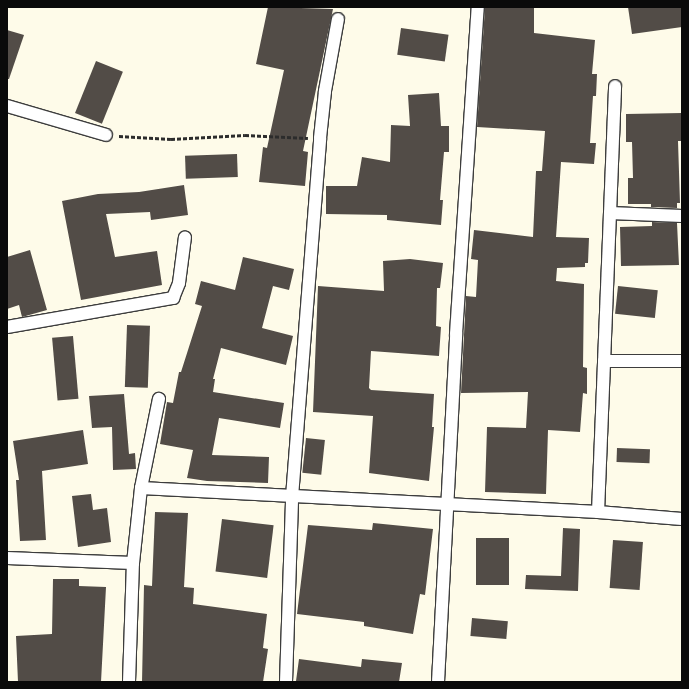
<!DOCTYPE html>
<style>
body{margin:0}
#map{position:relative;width:689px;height:689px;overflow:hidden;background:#fefbe9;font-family:Spectral,serif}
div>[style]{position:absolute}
.building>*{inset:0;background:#524c47;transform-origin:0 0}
.path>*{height:2.5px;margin-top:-1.25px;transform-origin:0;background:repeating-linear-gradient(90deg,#2c2c2c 0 4px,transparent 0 6px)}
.roads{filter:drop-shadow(1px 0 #3d3d3d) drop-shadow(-1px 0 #3d3d3d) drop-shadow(0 1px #3d3d3d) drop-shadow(0 -1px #3d3d3d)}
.minor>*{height:12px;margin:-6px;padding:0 6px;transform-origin:6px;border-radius:6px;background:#fff}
span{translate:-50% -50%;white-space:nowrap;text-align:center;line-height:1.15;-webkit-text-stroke:4px #fff;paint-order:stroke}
.frame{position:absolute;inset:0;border:8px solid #0a0a0a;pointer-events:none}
</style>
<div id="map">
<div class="building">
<i style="clip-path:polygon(268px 7px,333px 9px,303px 151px,308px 152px,305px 186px,259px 182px,263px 147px,267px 148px,284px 70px,256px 64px)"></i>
<i style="clip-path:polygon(485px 7px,534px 7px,534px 33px,595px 40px,592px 74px,597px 74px,596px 96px,593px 96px,590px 143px,596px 143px,594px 164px,561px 162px,556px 237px,589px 238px,588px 263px,585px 263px,585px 267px,557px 268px,556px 281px,584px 284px,583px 367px,587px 368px,587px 394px,583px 393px,580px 432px,548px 430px,546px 494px,485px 492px,487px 427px,526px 428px,528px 392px,461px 393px,466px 296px,476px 297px,478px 260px,471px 259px,474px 230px,533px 237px,536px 171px,542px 171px,545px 131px,477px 127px)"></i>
<i style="clip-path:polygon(628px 7px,682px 7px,682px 27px,632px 34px)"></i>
<i style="left:401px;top:28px;width:48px;height:27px;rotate:8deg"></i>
<i style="clip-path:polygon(7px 30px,24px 35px,9px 79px,7px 79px)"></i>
<i style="left:96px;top:61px;width:29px;height:56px;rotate:22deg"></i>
<i style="clip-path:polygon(439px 93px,441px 126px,449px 126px,449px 152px,444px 152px,440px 200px,443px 200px,441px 225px,387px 220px,387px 215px,326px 214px,326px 186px,357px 186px,362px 157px,390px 162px,391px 125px,410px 126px,408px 95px)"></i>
<i style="clip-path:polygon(682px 113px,682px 141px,678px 141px,680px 203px,677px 203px,677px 208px,651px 207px,651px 204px,628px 204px,628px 178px,633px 178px,632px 142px,626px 142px,626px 114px)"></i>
<i style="left:237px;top:154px;width:23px;height:52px;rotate:88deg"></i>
<i style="clip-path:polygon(184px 185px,188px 215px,151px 220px,150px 212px,106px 214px,115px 257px,157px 251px,162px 285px,81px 300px,62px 201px,98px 194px,139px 192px)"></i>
<i style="clip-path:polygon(652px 222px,677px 223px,679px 265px,621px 266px,620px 227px,652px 226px)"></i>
<i style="clip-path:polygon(30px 250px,47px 310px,22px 317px,19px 305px,7px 309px,7px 257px)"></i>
<i style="clip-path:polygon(243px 257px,294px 269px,289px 290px,273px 286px,262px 328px,293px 336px,286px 365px,221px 348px,213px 379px,215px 379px,213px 392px,284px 403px,280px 428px,219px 418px,212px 455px,269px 457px,268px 483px,207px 481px,187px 478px,193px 450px,160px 444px,167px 402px,173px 403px,179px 372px,181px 372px,202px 306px,195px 304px,201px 281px,235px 290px)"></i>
<i style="clip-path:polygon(410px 259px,443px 263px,440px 288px,437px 288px,436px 326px,441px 327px,439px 356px,371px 351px,369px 388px,371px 390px,434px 394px,432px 427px,434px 427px,429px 481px,369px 473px,373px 416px,313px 412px,318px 286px,384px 291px,383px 261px)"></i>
<i style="left:618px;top:286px;width:40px;height:28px;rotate:6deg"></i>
<i style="left:127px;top:325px;width:23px;height:62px;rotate:2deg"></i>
<i style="left:73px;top:336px;width:63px;height:21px;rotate:85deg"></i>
<i style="clip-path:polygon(124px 394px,129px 454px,135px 453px,136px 469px,113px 470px,112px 427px,92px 428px,89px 396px)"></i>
<i style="clip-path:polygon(83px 430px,88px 464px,42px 471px,46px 540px,20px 541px,16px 480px,19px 480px,13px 441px)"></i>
<i style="left:306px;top:438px;width:19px;height:35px;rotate:6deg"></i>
<i style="left:617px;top:448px;width:33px;height:14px;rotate:2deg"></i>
<i style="clip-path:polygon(91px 494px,93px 510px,107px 508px,111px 542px,78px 547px,72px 496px)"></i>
<i style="clip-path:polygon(155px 512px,188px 513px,184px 587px,194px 588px,193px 604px,267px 614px,263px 648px,268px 649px,263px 682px,142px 682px,144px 585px,152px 586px)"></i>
<i style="left:222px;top:519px;width:52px;height:53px;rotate:7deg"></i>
<i style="clip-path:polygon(373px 523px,433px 529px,425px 595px,420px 594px,413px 634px,364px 626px,364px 622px,297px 614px,308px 525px,372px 530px)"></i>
<i style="clip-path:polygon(563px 528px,580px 529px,578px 591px,525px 589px,526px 575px,561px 576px)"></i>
<i style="left:476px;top:538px;width:33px;height:47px"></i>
<i style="left:613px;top:540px;width:30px;height:48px;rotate:4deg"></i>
<i style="clip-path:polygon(53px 579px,79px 579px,79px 586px,106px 587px,101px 682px,18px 682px,16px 636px,52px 634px)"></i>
<i style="left:472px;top:618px;width:36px;height:18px;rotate:5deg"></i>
<i style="clip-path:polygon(299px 659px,361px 667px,362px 659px,402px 663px,399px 682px,296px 681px)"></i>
</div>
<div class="path">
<i style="left:119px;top:136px;width:52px;rotate:3.3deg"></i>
<i style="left:171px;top:139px;width:74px;rotate:-3.1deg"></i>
<i style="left:245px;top:135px;width:63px;rotate:2.7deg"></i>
</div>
<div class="roads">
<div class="minor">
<i style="left:7px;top:106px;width:103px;rotate:16.3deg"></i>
<i style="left:610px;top:213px;width:72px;rotate:2.4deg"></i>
<i style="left:7px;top:327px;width:169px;rotate:-9.9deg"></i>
<i style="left:173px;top:298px;width:16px;rotate:-68deg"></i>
<i style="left:179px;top:283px;width:46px;rotate:-82.6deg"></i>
<i style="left:604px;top:361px;width:78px"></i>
<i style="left:141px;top:488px;width:458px;rotate:3deg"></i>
<i style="left:598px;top:512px;width:84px;rotate:4.8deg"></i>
<i style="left:598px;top:512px;width:426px;rotate:-87.7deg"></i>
<i style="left:7px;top:558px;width:126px;rotate:2.3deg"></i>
<i style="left:129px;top:682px;width:119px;rotate:-88.1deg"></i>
<i style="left:133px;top:563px;width:75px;rotate:-83.9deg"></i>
<i style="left:141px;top:488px;width:91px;rotate:-78.6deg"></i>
<i style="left:286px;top:682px;width:185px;rotate:-88.1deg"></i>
<i style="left:292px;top:497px;width:360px;rotate:-85.5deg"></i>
<i style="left:320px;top:138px;width:47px;rotate:-83.9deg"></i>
<i style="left:325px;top:91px;width:73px;rotate:-79.8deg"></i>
<i style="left:438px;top:682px;width:348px;rotate:-87deg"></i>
<i style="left:456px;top:334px;width:328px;rotate:-86.2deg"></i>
</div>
</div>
<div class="frame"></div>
</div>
